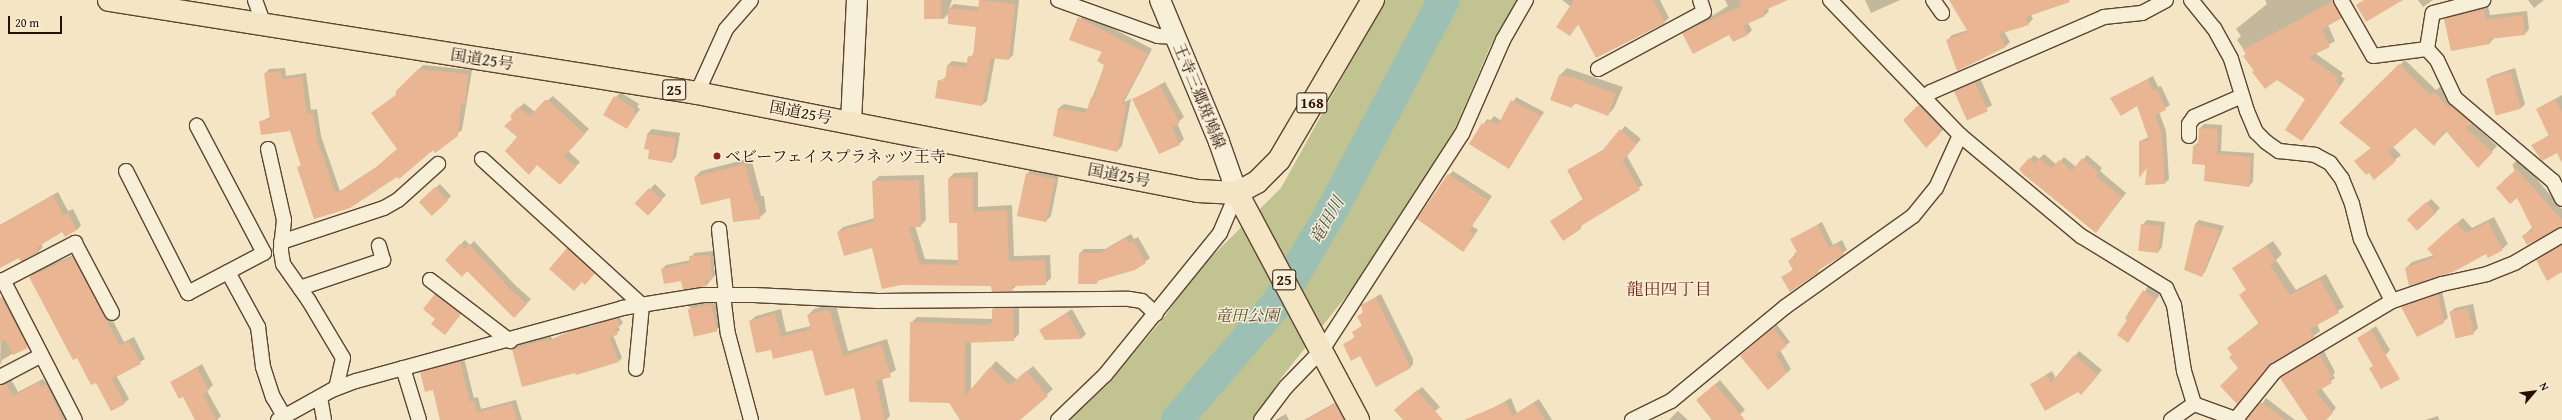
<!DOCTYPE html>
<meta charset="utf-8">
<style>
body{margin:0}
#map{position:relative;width:2562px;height:420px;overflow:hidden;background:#f4e6c4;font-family:"Gentium Book Plus","Noto Serif JP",serif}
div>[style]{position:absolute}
.green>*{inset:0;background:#c1c390}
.shadow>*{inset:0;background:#0003;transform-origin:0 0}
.river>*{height:32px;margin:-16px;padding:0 16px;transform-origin:16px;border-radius:16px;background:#9cc0b3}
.building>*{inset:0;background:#e9b592;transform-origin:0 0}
.roads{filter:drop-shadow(1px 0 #5c4531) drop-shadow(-1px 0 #5c4531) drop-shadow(0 1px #5c4531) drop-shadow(0 -1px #5c4531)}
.street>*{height:14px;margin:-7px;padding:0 7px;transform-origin:7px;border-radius:7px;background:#f8efd9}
.secondary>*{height:20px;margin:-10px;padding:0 10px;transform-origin:10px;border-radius:10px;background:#f8efd9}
.highway>*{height:22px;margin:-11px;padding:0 11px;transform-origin:11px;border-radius:11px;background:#f4e6c4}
.dots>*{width:11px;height:11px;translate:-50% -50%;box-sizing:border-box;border:2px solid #f8efd9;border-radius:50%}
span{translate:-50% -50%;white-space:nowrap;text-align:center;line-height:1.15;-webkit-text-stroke:3px #f8efd9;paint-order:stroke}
.shield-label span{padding:1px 3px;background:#f8efd9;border:1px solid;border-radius:3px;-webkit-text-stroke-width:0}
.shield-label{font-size:15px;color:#290f00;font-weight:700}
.street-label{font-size:16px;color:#290f00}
.poi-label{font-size:16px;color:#290f00}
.left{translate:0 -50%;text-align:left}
.park-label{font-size:16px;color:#5e4e32;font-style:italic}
.water-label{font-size:17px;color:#514d3f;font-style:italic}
.neighbourhood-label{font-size:17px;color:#7a1f14}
.north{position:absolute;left:2514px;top:372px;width:40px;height:40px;-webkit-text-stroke:3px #f8efd9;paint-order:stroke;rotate:62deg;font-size:11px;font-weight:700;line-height:16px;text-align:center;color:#290f00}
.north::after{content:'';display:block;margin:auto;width:14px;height:18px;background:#290f00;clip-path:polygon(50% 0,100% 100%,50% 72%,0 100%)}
.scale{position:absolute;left:8px;top:16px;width:54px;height:18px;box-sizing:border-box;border:2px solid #290f00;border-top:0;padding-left:5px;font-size:12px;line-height:14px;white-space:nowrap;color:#290f00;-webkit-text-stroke:3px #f8efd9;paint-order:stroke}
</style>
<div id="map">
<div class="green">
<i style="clip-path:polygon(1385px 0,1518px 0,1490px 47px,1454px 131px,1394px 226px,1359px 280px,1282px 377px,1253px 420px,1067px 420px,1106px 386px,1166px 315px,1195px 273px,1281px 188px)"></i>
</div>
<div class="shadow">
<i style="clip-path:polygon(evenodd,925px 0,952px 0,949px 9px,954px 4px,979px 7px,981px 0,1019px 0,1013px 55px,1009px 59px,995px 58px,987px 101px,982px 105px,939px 81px,947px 77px,948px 65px,952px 61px,968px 63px,974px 52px,977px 26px,949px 13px,943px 19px,924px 18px,925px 0,941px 80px,950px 81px,941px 82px,941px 80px)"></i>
<i style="clip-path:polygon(1562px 0,1660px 0,1669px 18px,1664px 22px,1579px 23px,1570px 35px,1571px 7px)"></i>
<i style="clip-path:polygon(1725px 0,1785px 0,1768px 8px,1769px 11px,1765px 15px,1748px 23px,1752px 30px,1747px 35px,1683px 34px,1728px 6px)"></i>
<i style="clip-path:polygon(1865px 0,1900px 0,1871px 13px)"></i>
<i style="clip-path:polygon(1950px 0,2066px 0,2031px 15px,2033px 19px,2028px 24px,2004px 31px,2010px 42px,2006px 46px,1958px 70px,1948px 40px,1952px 35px,1968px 30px)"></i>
<i style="clip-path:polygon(2265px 0,2339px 0,2346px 12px,2328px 25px,2335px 41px,2315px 53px,2343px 73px,2341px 76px,2345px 79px,2302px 140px,2307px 99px,2247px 54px,2237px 40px,2241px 36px,2236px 29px,2267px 4px)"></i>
<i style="clip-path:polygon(2418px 0,2433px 0,2423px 7px)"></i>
<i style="clip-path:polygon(2528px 0,2544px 0,2534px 8px)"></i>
<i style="clip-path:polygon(2488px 6px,2490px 15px,2527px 11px,2529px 29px,2525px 34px,2494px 38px,2490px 43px,2452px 50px,2445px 19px,2450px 15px)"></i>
<i style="clip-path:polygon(1084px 13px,1152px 49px,1124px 102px,1131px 99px,1122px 146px,1117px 151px,1059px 108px,1064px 104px,1088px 109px,1105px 64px,1103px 52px,1070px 39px)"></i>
<i style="clip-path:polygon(2405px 60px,2436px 90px,2440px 87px,2455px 103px,2477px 118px,2472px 123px,2497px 146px,2478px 166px,2447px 131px,2434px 145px,2415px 127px,2393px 147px,2401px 155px,2395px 160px,2361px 156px,2372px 147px,2341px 123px)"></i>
<i style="clip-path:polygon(423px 65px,472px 70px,462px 130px,349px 208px,298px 168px,302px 164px,291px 130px,260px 122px,270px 117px,265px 74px,269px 69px,285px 68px,286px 76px,306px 73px,311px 110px,317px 109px,321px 136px,340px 191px,381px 164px,398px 149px,396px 92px)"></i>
<i style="clip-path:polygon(1567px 68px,1623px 87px,1614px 108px,1608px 115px,1576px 103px,1571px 107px,1560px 75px)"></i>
<i style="clip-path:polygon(2515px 68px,2525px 104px,2521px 108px,2487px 80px,2491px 76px)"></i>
<i style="clip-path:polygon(2153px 76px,2158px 87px,2161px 86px,2170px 105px,2159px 112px,2166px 131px,2169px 179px,2165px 183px,2146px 184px,2148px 166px,2140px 141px,2149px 137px,2137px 105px,2112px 98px)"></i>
<i style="left:1980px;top:78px;width:30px;height:28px;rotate:66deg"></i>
<i style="clip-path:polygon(1165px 82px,1184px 117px,1177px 123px,1184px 139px,1179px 144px,1133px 100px)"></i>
<i style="clip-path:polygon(620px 92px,639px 104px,637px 107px,640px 109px,627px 128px,604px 114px)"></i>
<i style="clip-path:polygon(2562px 95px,2562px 149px,2533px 145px,2549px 135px,2537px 109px)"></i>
<i style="clip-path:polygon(553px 96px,589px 129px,568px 151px,580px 162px,564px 179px,518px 137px,511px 116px,524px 103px,535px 112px)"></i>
<i style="clip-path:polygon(1516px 97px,1544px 112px,1509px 168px,1471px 144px,1487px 119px,1490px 121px,1494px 116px,1502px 121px)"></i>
<i style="clip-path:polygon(1923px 102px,1944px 124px,1942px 126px,1944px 129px,1926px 146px,1904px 120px)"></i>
<i style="clip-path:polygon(2204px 124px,2222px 125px,2221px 151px,2254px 153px,2253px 182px,2249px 186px,2206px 165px,2194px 146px,2199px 142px,2200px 128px)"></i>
<i style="clip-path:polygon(1625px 126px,1641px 139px,1627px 156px,1643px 185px,1583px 223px,1580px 229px,1551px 221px,1583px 199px,1569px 170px,1606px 148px)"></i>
<i style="clip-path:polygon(652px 129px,680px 133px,676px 157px,672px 162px,647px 134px)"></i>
<i style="clip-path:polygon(2044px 154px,2057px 165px,2064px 157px,2076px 167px,2087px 155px,2102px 168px,2100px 171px,2126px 193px,2096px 232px,2030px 159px,2034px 155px,2039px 159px)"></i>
<i style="clip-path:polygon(751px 158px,761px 196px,764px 196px,766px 212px,759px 218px,731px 196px,695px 177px,701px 171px)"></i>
<i style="clip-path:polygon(2519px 158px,2562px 209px,2562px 227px,2523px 236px,2533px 227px,2517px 196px,2503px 181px,2515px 171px,2513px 164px)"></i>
<i style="clip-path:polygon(1031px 169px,1059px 175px,1051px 216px,1046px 221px,1027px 174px)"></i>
<i style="clip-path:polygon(1453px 171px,1492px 196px,1472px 226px,1478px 230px,1463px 251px,1449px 175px)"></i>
<i style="clip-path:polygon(978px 172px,978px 207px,1012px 205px,1014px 256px,1050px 255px,1051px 278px,1045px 284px,1018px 284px,1012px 290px,992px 285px,901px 284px,873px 247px,838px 232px,843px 227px,875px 218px,873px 182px,879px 176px,924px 175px,926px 220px,920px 226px,915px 226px,925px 259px,959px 260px,958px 222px,949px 178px,954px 173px)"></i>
<i style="clip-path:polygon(440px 184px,451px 196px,447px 200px,424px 198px)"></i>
<i style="clip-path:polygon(655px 184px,666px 195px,652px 210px,636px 204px)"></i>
<i style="clip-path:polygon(58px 192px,68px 211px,73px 209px,81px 225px,77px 230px,62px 230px,41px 244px,43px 247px,38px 252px,19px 257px,0 266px,0 225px)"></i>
<i style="clip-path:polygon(2431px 199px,2440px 208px,2418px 230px,2413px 215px)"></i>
<i style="clip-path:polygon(2494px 217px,2508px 244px,2502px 249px,2406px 268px,2412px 262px,2434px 255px,2434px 243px,2463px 218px,2472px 228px)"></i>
<i style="clip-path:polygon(2147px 220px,2165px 222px,2162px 247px,2158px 252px,2142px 225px)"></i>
<i style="clip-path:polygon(2199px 220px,2224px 226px,2205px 272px,2201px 276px,2195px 224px)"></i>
<i style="clip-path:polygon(1822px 222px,1833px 245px,1842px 240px,1847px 250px,1791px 290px,1783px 277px,1794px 269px,1789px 261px,1798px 251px,1792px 239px)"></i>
<i style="clip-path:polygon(1131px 234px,1134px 239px,1138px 237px,1150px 258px,1135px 269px,1100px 279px,1096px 283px,1080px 253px,1084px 249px,1105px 249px)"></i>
<i style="clip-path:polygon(465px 240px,470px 245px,474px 241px,515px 285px,531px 299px,514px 317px,468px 270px,446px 260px)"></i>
<i style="clip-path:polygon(2273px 241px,2282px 254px,2276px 260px,2296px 290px,2326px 274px,2344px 307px,2317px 324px,2320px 331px,2314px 336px,2270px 363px,2237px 402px,2239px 368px,2233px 355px,2234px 343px,2259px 323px,2240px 295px,2247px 289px,2233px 268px)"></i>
<i style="clip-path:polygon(573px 244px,598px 268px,589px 279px,582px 281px,568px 249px)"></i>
<i style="clip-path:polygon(2562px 244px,2562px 271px,2537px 260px,2542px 256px)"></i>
<i style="clip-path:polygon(713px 251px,715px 275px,706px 286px,682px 280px,662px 269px,666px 265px,691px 260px,694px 253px)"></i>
<i style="clip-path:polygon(78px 253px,124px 342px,134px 337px,145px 359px,116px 375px,129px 399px,124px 403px,96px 381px,30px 277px,34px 272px)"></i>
<i style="clip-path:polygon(2148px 286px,2160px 294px,2128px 342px,2129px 320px)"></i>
<i style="clip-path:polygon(440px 290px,465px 309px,449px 329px,437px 319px,436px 295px)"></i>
<i style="clip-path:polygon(2442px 291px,2448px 318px,2443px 322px,2403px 307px,2407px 303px)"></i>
<i style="clip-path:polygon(2px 292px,32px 342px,2px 360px,0 365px)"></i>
<i style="clip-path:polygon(1381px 294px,1413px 359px,1413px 364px,1409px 369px,1360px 355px,1344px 345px,1356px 336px,1353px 332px,1363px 325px,1359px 317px,1363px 312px,1362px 305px)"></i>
<i style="clip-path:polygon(715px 299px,721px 326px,716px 330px,688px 306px,693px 302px)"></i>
<i style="clip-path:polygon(999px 303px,1019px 303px,1019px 334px,1013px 340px,971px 341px,971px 391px,996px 361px,1017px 380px,1033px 366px,1053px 389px,1018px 420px,961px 420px,911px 323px,917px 317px,993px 319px,993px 309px)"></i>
<i style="clip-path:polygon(832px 304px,836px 305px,848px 351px,887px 339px,896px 370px,882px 378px,890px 416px,886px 420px,862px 420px,855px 386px,812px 349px,772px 348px,750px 321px,756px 316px,781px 309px,786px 332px,811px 326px,808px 315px,814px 309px)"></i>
<i style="clip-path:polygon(2473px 304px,2478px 328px,2473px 333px,2450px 312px,2455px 308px)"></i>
<i style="clip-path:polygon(1072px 309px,1086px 334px,1082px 338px,1045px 339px,1040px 330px)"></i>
<i style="clip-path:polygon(619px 316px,623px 323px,618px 327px,620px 330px,613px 335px,622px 358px,619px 361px,577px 374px,513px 349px,520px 344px,551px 336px,552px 339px,580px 327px,588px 325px,589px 327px)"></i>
<i style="clip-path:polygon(1777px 325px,1790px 342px,1780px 350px,1791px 369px,1787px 373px,1745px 352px)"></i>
<i style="clip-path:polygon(2376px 326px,2390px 350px,2379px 362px,2358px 338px)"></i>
<i style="clip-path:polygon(2079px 351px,2102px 370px,2086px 389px,2078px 391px,2031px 384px,2052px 371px,2056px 379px)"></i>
<i style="clip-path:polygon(2324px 351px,2335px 372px,2333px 375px,2335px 378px,2321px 388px,2336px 408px,2325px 420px,2310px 420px,2282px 378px)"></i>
<i style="clip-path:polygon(464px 358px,474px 398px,478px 397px,481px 409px,516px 400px,522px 420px,441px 420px,433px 389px,422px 372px,426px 368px)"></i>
<i style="clip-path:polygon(202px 364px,213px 385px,207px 391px,221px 416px,217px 420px,196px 420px,183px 396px,171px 382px)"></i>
<i style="clip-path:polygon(0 379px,4px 381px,11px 379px,18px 392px,43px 379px,46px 383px,50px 380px,68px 418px,66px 420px,0 420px)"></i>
<i style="clip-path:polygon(1720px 380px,1745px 410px,1734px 420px,1713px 420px,1702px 396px)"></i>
<i style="clip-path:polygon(1422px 387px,1440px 407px,1425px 420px,1404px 420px,1400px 406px)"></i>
<i style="clip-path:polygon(1511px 398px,1517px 413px,1539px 399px,1552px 420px,1471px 420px)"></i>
<i style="clip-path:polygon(2266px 398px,2295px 420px,2252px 420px)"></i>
<i style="clip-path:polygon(1340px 400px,1352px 420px,1304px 420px)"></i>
<i style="clip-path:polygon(1678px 411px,1688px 420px,1669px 420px)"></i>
<i style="clip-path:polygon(1286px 414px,1289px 420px,1275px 420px)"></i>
<i style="clip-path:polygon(2438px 416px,2439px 420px,2425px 420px)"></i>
</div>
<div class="river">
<i style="left:1177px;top:420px;width:155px;rotate:-49.4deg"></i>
<i style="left:1278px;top:302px;width:102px;rotate:-59.4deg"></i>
<i style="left:1330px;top:214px;width:242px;rotate:-62deg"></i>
</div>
<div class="building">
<i style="left:924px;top:0;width:17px;height:19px"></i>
<i style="clip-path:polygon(979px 0,1015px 4px,1009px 60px,991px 58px,982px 106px,935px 98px,938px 80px,945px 81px,947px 65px,966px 67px,968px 56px,973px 57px,976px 27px,948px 24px,948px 8px,978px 11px)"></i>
<i style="clip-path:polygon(1574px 0,1653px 0,1665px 23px,1596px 58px,1578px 24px,1570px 36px,1556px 27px)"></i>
<i style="clip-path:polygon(1739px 0,1788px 0,1763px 11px,1765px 16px,1743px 26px,1748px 35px,1733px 42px,1729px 35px,1693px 54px,1682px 33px,1741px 6px)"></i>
<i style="clip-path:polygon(1949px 0,2069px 0,2070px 2px,2026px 17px,2029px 25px,1999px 34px,2006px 47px,1957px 71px,1946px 40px,1968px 32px)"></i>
<i style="clip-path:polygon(2364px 0,2403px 0,2366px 22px,2356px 5px)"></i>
<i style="clip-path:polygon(2333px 1px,2342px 18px,2322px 29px,2330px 47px,2309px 57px,2339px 78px,2336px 82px,2341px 85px,2302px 141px,2285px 130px,2305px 99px,2277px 80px,2265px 89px,2252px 72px,2254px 71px,2243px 56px,2246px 54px,2243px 50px)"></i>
<i style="clip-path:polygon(2484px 10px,2486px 20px,2523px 15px,2525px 35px,2489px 39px,2490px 44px,2451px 51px,2444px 19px)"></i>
<i style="clip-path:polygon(1078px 17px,1148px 54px,1121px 105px,1127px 102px,1117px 152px,1053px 136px,1058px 108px,1086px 113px,1091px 97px,1094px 98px,1104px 65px,1097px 61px,1102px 52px,1069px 40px)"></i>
<i style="clip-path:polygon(2399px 64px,2430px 95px,2434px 92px,2449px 108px,2451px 106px,2472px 124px,2465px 127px,2493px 152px,2478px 168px,2445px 130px,2434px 146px,2415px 128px,2388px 152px,2396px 161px,2374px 180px,2369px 173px,2366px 175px,2354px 161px,2371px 148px,2339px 123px)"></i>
<i style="clip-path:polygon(418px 69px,468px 74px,465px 105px,461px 104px,458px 136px,435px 153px,433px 150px,399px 179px,397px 177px,350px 208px,314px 219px,297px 167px,301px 166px,290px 131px,261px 135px,259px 121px,270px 120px,264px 73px,281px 71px,282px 79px,302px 77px,307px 114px,313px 113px,317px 140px,336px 194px,375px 168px,397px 149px,371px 113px,397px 94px,395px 92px)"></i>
<i style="left:2511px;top:72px;width:38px;height:26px;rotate:75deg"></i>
<i style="clip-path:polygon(1559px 75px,1572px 77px,1616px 94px,1608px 116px,1574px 103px,1572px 108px,1550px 100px)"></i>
<i style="clip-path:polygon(2148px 79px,2153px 91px,2157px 89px,2166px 110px,2155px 115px,2162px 135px,2165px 184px,2145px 185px,2147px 168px,2139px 178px,2139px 141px,2149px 140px,2137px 106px,2121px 116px,2110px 98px)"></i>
<i style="left:1975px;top:82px;width:32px;height:23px;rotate:66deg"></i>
<i style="clip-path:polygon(1160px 86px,1180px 123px,1172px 127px,1180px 145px,1159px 154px,1132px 99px)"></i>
<i style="clip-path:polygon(614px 96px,635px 109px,633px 112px,636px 114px,627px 129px,603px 115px)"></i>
<i style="clip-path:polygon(2555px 99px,2562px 112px,2562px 163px,2557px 153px,2542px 161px,2531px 145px,2549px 136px,2536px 109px)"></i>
<i style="clip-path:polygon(545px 100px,548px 100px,585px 134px,564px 157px,576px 167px,560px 185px,537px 165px,529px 175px,505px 151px,517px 137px,504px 126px,512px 119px,510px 116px,518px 107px,530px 116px)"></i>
<i style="clip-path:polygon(1511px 100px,1541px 116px,1509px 169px,1469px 144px,1482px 123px,1486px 125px,1489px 119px,1498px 125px)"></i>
<i style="clip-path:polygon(1918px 105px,1941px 129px,1938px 132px,1940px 134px,1926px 148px,1903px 120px)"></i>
<i style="clip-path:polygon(2199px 128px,2218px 129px,2217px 154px,2251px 157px,2249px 187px,2204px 181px,2205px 165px,2192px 164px,2193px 146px,2198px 146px)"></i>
<i style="clip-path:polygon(1620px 129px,1637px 144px,1623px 161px,1640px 190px,1579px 227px,1581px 229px,1563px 241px,1550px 221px,1583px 200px,1567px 170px,1602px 151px)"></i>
<i style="clip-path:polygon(647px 134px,676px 138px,672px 163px,648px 159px,649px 150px,644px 149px)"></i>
<i style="clip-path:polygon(2029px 158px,2035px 163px,2039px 158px,2052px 168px,2059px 160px,2072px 171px,2082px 158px,2099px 173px,2096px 176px,2122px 197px,2096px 233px,2023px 174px,2019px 169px)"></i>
<i style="clip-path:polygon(745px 164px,755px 202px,758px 202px,760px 219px,733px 222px,730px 198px,701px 205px,694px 177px)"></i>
<i style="clip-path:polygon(2512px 164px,2562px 220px,2562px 227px,2527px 245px,2522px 236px,2533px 230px,2517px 198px,2510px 204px,2496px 188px,2513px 172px,2515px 173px)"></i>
<i style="left:1026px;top:173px;width:30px;height:44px;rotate:12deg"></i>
<i style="clip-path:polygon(1448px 174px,1488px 200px,1469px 231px,1475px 235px,1463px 252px,1417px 219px)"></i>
<i style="clip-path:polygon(973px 177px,973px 212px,1007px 210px,1009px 261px,1045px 260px,1046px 285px,1012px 286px,1013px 291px,992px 292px,991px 286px,901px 285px,882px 289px,872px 248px,844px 256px,837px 232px,874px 221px,872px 181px,919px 180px,921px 227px,909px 227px,920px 264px,958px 265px,957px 223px,949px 223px,948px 178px)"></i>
<i style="left:435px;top:187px;width:19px;height:22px;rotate:47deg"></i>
<i style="left:649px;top:188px;width:18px;height:21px;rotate:43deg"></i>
<i style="clip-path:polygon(53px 195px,63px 215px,68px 213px,77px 230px,65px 237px,62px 232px,36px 248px,39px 252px,21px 262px,19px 258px,0 268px,0 226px)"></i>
<i style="left:2426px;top:202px;width:15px;height:26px;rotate:48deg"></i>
<i style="clip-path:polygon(2488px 222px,2503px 250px,2488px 258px,2486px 254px,2453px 272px,2409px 286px,2405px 268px,2435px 257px,2427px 249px,2456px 223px,2466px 233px)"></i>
<i style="left:2141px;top:224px;width:20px;height:27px;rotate:6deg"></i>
<i style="clip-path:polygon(2195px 224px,2220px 230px,2202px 277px,2184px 270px)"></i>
<i style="clip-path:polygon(1818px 225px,1829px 248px,1838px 244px,1844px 255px,1818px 270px,1819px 272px,1790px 292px,1781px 277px,1793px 270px,1788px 261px,1796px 257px,1794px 253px,1797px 252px,1790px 239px)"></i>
<i style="clip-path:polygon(1126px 238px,1129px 243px,1133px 241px,1146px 263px,1135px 270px,1097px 281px,1097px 284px,1078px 284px,1079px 253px,1100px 253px)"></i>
<i style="clip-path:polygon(460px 244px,465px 249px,469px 244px,510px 289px,527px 304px,514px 318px,467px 271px,462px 277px,445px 260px)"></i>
<i style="clip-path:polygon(2562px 245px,2562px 272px,2547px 281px,2536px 260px)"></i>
<i style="clip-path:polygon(2267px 246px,2276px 261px,2270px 265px,2290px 295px,2320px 279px,2339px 313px,2310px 329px,2315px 337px,2269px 365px,2237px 404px,2220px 386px,2238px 368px,2229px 357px,2232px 355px,2227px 348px,2259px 324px,2239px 295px,2246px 290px,2232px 268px)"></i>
<i style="clip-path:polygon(567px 248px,595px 273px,585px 285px,582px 282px,574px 291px,549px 269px)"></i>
<i style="clip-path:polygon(710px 255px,712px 280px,705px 280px,707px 286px,683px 290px,681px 281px,664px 284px,661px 269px,690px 263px,689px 256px)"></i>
<i style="clip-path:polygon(73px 257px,120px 346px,129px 341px,141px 364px,112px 379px,125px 404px,111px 411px,96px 383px,91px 385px,77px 358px,73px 360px,29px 277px)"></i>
<i style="clip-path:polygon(2143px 290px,2156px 299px,2128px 343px,2117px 335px,2127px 320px,2125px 318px)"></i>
<i style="clip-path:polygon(435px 294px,461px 314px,445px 335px,431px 324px,435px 319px,423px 309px)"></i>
<i style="clip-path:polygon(2438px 294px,2444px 323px,2417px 337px,2401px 307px)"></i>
<i style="clip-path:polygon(0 296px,28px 348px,13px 355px,5px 340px,0 342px)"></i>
<i style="clip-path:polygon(1376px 298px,1409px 364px,1409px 369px,1376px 387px,1360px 356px,1351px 361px,1343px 344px,1355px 338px,1352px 332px,1362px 326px,1357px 316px,1363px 313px,1361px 305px)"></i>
<i style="left:711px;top:304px;width:28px;height:24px;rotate:77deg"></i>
<i style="clip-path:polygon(1013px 308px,1014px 341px,963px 343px,965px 345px,965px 396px,990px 367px,1010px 385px,1026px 371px,1048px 396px,1020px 420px,960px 420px,949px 403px,909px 402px,910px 322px,988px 325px,992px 323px,992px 309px)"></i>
<i style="left:2468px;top:308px;width:27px;height:19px;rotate:77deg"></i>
<i style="clip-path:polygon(826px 310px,830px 311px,843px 356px,881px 344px,891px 377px,876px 381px,885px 420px,861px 420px,854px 388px,825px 396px,812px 350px,773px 359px,771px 350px,756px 353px,749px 321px,775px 314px,781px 337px,811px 329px,807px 315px)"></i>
<i style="clip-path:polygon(1067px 313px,1082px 339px,1045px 340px,1039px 330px)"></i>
<i style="clip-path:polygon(616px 318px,621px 326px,615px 329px,618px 334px,610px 338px,619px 362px,576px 375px,575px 373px,522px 387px,512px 349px,549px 339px,549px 341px,576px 329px,585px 327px,586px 329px)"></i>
<i style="clip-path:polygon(1773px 328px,1787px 346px,1776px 354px,1787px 373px,1768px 390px,1740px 356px)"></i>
<i style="clip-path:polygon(2371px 330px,2400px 379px,2381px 389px,2369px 368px,2373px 366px,2357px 338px)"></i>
<i style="clip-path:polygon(2319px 354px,2332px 377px,2329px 379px,2332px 383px,2316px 392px,2333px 413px,2326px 420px,2308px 420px,2280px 378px)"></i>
<i style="clip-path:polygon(2074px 355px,2098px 375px,2081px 395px,2078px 392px,2045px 411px,2030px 384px,2047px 375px,2051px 383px)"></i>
<i style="clip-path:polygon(460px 362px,470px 402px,474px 401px,477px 413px,512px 403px,517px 420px,440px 420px,433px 390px,425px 392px,420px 372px)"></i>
<i style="clip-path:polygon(197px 368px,209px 391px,203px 394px,216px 420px,195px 420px,183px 397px,179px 399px,170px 382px)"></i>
<i style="clip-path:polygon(39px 382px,41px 387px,46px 384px,63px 420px,0 420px,0 385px,6px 383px,13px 396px)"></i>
<i style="clip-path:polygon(1715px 384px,1745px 420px,1712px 420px,1696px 400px)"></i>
<i style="clip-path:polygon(1417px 390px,1443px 420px,1403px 420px,1394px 410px)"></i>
<i style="clip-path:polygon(1506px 402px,1512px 416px,1534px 403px,1545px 420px,1464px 420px)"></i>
<i style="clip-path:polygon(2261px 402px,2285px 420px,2246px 420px)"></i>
<i style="clip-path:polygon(1335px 404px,1344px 420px,1306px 420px)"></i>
</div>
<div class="roads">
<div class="street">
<i style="left:255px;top:0;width:27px;rotate:70deg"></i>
<i style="left:1058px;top:0;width:106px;rotate:19.8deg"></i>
<i style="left:1158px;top:36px;width:19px;rotate:3deg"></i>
<i style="left:1830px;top:0;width:187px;rotate:46.1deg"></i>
<i style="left:1960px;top:135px;width:158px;rotate:39.9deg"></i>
<i style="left:2081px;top:236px;width:100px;rotate:31.5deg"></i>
<i style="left:2166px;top:288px;width:19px;rotate:65deg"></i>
<i style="left:2174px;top:305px;width:67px;rotate:81.4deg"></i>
<i style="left:2184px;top:371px;width:34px;rotate:73deg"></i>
<i style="left:1933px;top:0;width:16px;rotate:55deg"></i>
<i style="left:2191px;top:0;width:36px;rotate:51deg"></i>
<i style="left:2214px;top:28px;width:35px;rotate:61deg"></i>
<i style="left:2231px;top:59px;width:54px;rotate:72.9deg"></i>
<i style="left:2247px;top:111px;width:23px;rotate:67deg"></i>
<i style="left:2256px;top:132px;width:14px;rotate:45deg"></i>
<i style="left:2266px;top:142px;width:16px;rotate:35deg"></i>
<i style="left:2279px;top:151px;width:36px;rotate:6deg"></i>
<i style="left:2315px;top:155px;width:17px;rotate:28deg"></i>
<i style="left:2330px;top:163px;width:20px;rotate:53deg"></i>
<i style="left:2342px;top:179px;width:27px;rotate:68deg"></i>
<i style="left:2352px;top:204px;width:36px;rotate:76deg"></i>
<i style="left:2361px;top:239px;width:69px;rotate:63.4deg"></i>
<i style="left:2341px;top:0;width:64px;rotate:60.3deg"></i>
<i style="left:2373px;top:56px;width:54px;rotate:-7.4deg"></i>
<i style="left:2427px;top:49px;width:15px;rotate:48deg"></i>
<i style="left:2437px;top:60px;width:42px;rotate:64.7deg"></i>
<i style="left:2455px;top:98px;width:128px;rotate:40.3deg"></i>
<i style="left:2553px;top:181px;width:20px;rotate:63deg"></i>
<i style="left:2427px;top:49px;width:36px;rotate:-81deg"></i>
<i style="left:2433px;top:13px;width:52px;rotate:-14.6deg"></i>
<i style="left:1598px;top:69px;width:120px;rotate:-28.3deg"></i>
<i style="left:1704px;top:12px;width:13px;rotate:-108deg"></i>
<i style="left:697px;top:93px;width:70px;rotate:-65.6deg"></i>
<i style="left:726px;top:29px;width:38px;rotate:-49deg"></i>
<i style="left:1924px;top:98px;width:9px;rotate:-41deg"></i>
<i style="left:1931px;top:92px;width:189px;rotate:-23.4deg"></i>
<i style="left:2104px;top:17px;width:38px;rotate:-6deg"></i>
<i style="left:2142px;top:13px;width:27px;rotate:-28deg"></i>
<i style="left:2189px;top:136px;width:12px;rotate:-90deg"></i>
<i style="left:2189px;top:124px;width:9px;rotate:-54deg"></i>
<i style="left:2194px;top:117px;width:52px;rotate:-23.6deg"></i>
<i style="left:268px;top:149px;width:73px;rotate:77.3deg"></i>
<i style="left:284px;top:220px;width:31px;rotate:96deg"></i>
<i style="left:281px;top:251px;width:13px;rotate:81deg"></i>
<i style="left:283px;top:264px;width:45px;rotate:54.9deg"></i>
<i style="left:309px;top:301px;width:66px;rotate:59.2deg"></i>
<i style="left:343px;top:358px;width:31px;rotate:103deg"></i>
<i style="left:482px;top:159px;width:217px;rotate:42.4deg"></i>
<i style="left:642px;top:305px;width:64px;rotate:95.4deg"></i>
<i style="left:126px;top:171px;width:137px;rotate:63.1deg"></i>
<i style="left:188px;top:293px;width:86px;rotate:-27.8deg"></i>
<i style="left:264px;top:253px;width:144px;rotate:-117.8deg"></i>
<i style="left:719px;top:229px;width:66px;rotate:83.9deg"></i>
<i style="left:281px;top:242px;width:108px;rotate:-18.3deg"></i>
<i style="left:384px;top:208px;width:16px;rotate:-30deg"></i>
<i style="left:398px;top:200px;width:54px;rotate:-42deg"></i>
<i style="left:228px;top:272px;width:63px;rotate:61.4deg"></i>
<i style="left:258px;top:327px;width:40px;rotate:82.9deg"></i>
<i style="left:263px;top:367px;width:32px;rotate:72deg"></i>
<i style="left:273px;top:397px;width:22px;rotate:60deg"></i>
<i style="left:3px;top:280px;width:157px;rotate:62.8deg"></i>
<i style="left:430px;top:280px;width:101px;rotate:37.3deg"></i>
<i style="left:0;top:282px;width:85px;rotate:-27.5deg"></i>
<i style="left:75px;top:243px;width:79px;rotate:62.1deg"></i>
<i style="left:300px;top:288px;width:88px;rotate:-18.6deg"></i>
<i style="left:383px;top:260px;width:15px;rotate:-106deg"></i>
<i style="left:723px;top:295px;width:39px;rotate:83deg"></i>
<i style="left:728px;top:334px;width:89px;rotate:75deg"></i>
<i style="left:403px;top:368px;width:54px;rotate:72.9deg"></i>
<i style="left:0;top:377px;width:45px;rotate:-27.7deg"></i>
<i style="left:320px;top:397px;width:23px;rotate:80deg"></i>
<i style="left:2194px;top:404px;width:47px;rotate:20deg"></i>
<i style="left:2236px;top:419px;width:62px;rotate:-50.9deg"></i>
<i style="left:2275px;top:371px;width:136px;rotate:-30.9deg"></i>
<i style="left:2392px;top:301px;width:53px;rotate:-18.8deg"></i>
<i style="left:2442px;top:284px;width:46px;rotate:-12.5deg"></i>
<i style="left:2487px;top:274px;width:31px;rotate:-22deg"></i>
<i style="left:2516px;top:262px;width:53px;rotate:-30.4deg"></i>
<i style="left:278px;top:420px;width:62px;rotate:-29.1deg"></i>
<i style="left:332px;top:390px;width:26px;rotate:-21deg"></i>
<i style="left:356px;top:381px;width:276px;rotate:-15.3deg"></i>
<i style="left:622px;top:308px;width:82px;rotate:-9.1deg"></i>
<i style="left:703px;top:295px;width:51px"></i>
<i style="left:754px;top:295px;width:124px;rotate:2.8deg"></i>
<i style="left:878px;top:301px;width:251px;rotate:-0.5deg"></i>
<i style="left:1129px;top:299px;width:13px;rotate:9deg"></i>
<i style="left:1142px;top:301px;width:19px;rotate:43deg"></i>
<i style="left:1058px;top:420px;width:65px;rotate:-43.8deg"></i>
<i style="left:1105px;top:375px;width:183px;rotate:-51deg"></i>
<i style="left:1220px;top:233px;width:43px;rotate:-67deg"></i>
<i style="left:1261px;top:420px;width:41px;rotate:-52.9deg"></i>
<i style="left:1286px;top:387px;width:52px;rotate:-45.8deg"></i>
<i style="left:1322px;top:350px;width:257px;rotate:-57.1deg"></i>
<i style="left:1462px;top:134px;width:103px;rotate:-66.4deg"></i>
<i style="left:1503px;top:40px;width:46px;rotate:-60.1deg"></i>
<i style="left:1632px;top:420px;width:43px;rotate:-26deg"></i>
<i style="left:1671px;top:401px;width:148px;rotate:-39.5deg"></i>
<i style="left:1785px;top:307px;width:157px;rotate:-35.4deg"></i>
<i style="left:1913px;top:216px;width:36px;rotate:-51deg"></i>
<i style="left:1936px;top:188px;width:58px;rotate:-65.6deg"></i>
<i style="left:2171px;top:420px;width:28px;rotate:-35deg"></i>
</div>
<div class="secondary">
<i style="left:1160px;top:0;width:154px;rotate:67.4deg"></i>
<i style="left:1219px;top:142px;width:54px;rotate:70.6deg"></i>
<i style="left:851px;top:122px;width:122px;rotate:-87.2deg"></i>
</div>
<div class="highway">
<i style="left:109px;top:0;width:595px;rotate:8.99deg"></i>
<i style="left:697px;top:93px;width:510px;rotate:11.07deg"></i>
<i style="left:1198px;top:191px;width:39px;rotate:3deg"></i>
<i style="left:1237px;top:193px;width:257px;rotate:61.9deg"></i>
<i style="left:1237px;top:193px;width:23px;rotate:-29deg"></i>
<i style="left:1257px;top:182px;width:31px;rotate:-45deg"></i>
<i style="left:1279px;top:160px;width:186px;rotate:-59.6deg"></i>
</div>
</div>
<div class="dots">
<i style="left:717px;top:156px;background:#8f2418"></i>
</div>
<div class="shield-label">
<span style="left:674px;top:90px">25</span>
<span style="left:1312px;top:103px">168</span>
<span style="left:1284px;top:280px">25</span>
</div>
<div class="street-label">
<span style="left:482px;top:59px;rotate:9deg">国道25号</span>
<span style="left:1200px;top:96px;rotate:68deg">王寺三郷斑鳩線</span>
<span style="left:801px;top:112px;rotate:11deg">国道25号</span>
<span style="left:1119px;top:175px;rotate:11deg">国道25号</span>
</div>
<div class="poi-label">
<span class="left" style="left:725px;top:156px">ベビーフェイスプラネッツ王寺</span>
</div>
<div class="park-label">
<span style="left:1247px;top:315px">竜田公園</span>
</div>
<div class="water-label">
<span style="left:1326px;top:220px;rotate:-60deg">竜田川</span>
</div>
<div class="neighbourhood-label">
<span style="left:1669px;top:289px">龍田四丁目</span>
</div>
<div class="north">N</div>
<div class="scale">20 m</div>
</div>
